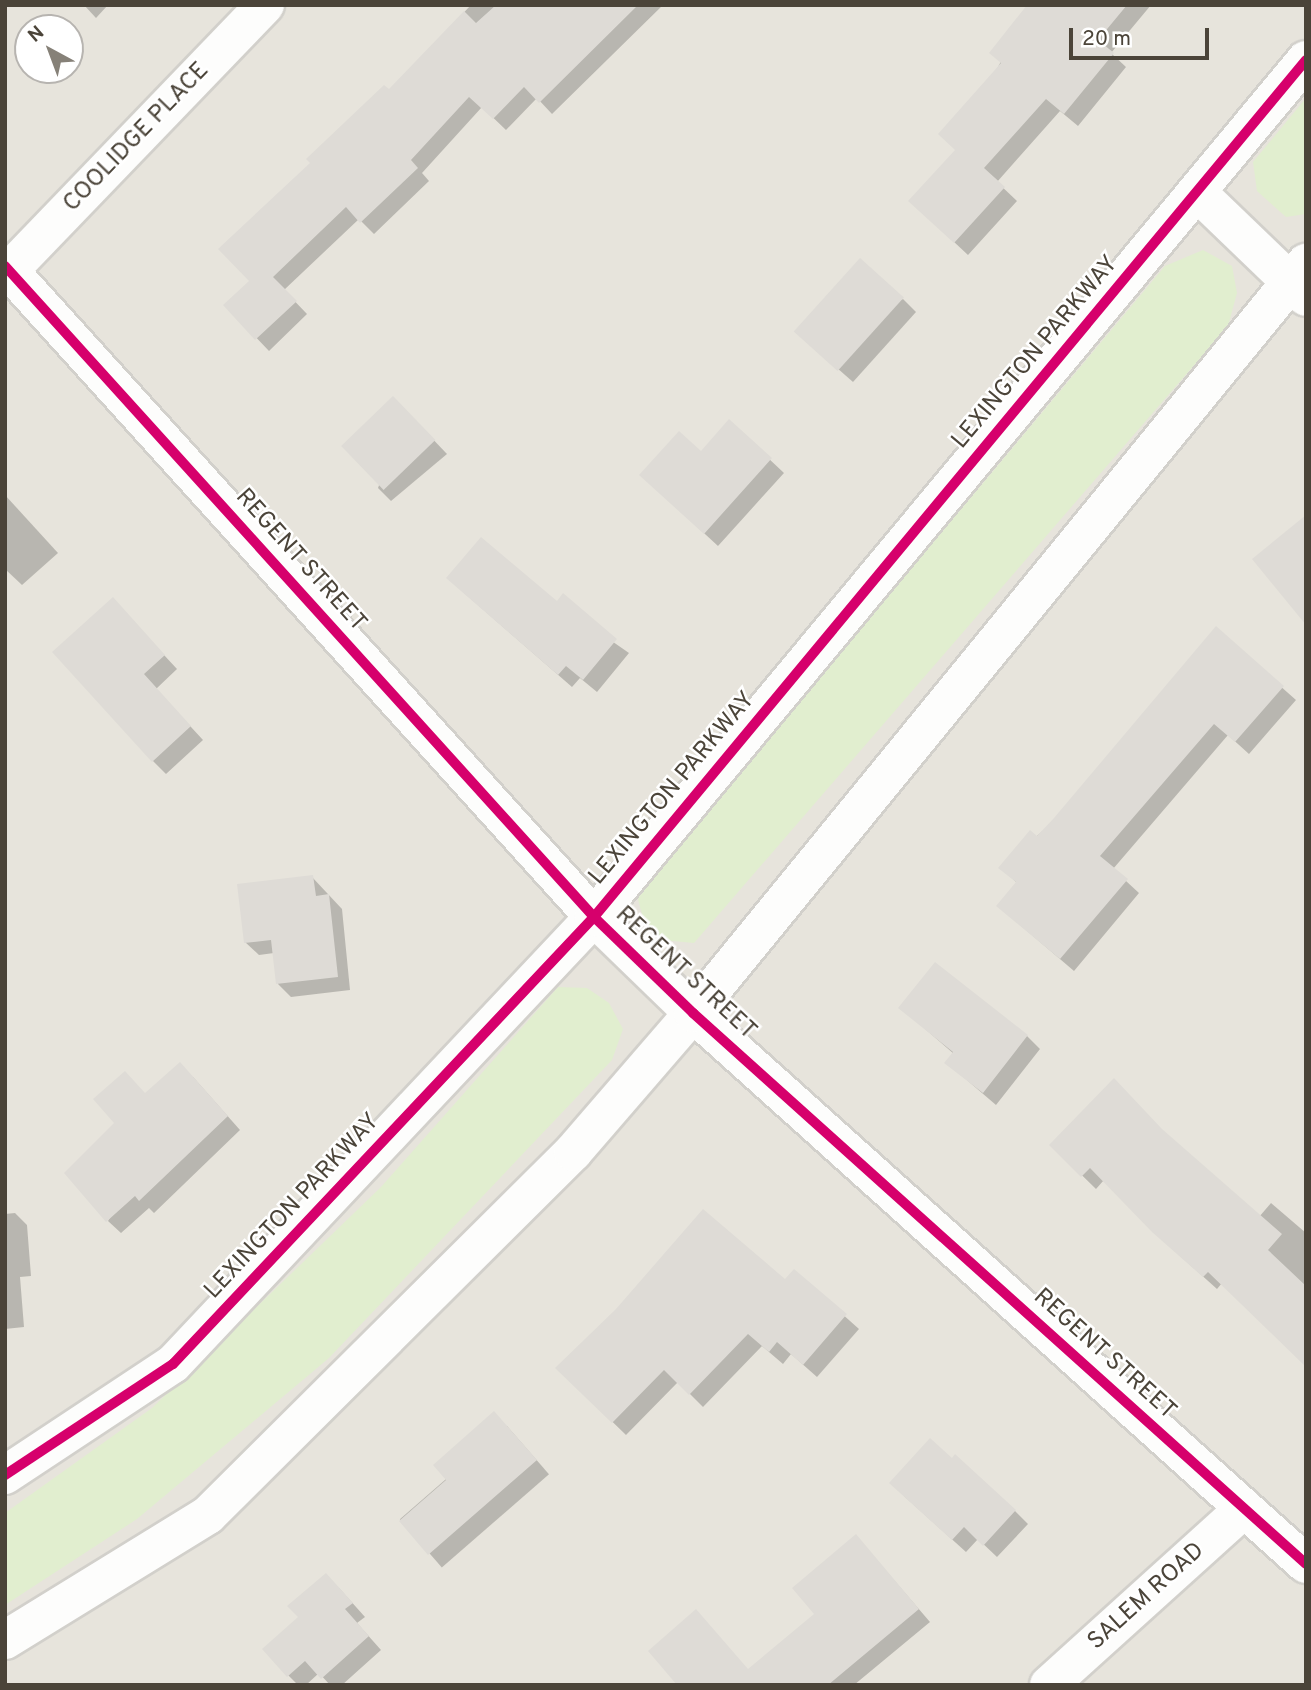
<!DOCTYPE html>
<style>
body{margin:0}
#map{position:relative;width:1311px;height:1690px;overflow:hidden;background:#f4f2ee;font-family:Overpass,sans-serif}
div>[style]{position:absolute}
.residential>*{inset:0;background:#e7e4dc}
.green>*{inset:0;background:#e1eecf}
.shadow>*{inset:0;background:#0003;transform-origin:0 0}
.building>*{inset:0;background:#dedbd6;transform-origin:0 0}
.roads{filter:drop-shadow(2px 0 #d2d0cb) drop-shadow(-2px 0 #d2d0cb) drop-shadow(0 2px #d2d0cb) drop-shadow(0 -2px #d2d0cb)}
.minor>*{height:38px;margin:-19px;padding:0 19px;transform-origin:19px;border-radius:19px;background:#fdfdfc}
.cycleway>*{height:10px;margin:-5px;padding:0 5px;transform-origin:5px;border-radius:5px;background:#d6006c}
span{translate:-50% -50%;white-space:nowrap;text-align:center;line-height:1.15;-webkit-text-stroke:5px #fff;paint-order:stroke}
.street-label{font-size:24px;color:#4b4439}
.frame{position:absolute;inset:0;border:7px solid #4b4439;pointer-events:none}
.north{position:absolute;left:14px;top:14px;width:70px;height:70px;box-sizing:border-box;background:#fff;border:2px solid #b7b4b0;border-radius:50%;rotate:319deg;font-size:19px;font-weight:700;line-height:28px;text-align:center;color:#4b4439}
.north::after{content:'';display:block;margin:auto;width:24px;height:32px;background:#868178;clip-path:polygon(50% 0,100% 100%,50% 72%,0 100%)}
.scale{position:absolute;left:1069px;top:28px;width:140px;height:32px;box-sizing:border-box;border:4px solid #4b4439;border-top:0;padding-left:9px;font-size:21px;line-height:24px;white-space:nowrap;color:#4b4439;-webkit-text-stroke:5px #fff;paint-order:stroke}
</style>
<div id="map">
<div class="residential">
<i style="clip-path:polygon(evenodd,5px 5px,1306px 5px,1306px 1685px,5px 1685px,5px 5px,28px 28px,70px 28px,70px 70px,28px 70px,28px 28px)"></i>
</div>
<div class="green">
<i style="clip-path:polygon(1306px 98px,1306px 214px,1286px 217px,1257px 191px,1253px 162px)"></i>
<i style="clip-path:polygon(1203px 250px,1232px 266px,1237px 293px,1228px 326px,694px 943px,662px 940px,643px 918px,637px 896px,1165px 266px)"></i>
<i style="clip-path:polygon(558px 987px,587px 988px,609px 1003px,623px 1029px,612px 1060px,329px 1358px,137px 1519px,5px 1605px,5px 1513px,152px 1408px,381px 1187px)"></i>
</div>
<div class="shadow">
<i style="clip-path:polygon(84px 5px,108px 5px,96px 18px)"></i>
<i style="clip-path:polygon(471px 5px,663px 5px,552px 114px,537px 98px,506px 130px,482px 107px,422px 173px,429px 181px,374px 234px,359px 219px,284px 290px,307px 314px,269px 351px,225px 305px,252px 281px,389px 91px)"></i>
<i style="clip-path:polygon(1030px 5px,1151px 5px,1111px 53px,1126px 67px,1078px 126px,1060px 111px,997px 182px,1017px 201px,968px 255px,923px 213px)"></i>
<i style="clip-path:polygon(903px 299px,916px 312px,853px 382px,812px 346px)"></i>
<i style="clip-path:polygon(406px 411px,447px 454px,391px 501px,378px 488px)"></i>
<i style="clip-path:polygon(730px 422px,784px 473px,718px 546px,655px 488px,701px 453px)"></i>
<i style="clip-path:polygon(5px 495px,58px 553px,22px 585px,5px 569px)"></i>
<i style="clip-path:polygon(462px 591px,557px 603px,629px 653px,597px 692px,580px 678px,572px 687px)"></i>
<i style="clip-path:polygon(125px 613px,177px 669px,156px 689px,203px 740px,166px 774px,153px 761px)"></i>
<i style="clip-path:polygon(1216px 629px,1296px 700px,1249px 754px,1228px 735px,1113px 869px,1139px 893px,1074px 971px,998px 906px,1017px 883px,1001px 868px,1056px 819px)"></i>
<i style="clip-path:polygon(312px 877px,342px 909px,350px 990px,291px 997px,278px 984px,274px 953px,259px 955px,245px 942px)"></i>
<i style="clip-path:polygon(901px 1008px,1027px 1036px,1040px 1049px,996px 1105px,947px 1063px,954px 1054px)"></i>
<i style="clip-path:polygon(193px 1077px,240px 1130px,154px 1213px,149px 1208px,121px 1233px,108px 1221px)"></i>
<i style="clip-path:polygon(1165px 1133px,1259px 1217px,1271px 1203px,1306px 1233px,1306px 1365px,1222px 1283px,1217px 1289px,1168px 1245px,1104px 1180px,1096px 1189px,1051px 1145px)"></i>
<i style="clip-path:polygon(15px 1213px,27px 1225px,31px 1276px,20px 1277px,24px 1327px,5px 1329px,5px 1214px)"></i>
<i style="clip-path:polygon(794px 1271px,859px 1329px,817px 1377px,791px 1354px,783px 1364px,762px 1346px,703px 1407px,678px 1382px,626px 1435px,557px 1368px,785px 1281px)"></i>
<i style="left:507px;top:1426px;width:64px;height:142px;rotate:49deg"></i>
<i style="clip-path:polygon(904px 1496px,1015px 1511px,1028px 1524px,997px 1557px,978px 1539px,966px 1552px)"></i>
<i style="clip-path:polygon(856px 1536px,930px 1622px,854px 1685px,679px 1685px,748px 1670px,816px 1614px)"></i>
<i style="clip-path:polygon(339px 1588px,365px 1617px,357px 1623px,381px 1650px,342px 1685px,330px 1685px,319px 1673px,306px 1685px,298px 1685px,288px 1675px)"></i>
</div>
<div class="building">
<i style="clip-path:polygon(496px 5px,638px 5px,539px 103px,524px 87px,493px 119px,469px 97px,411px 160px,418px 168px,360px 223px,346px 207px,273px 277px,297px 301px,255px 340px,223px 305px,249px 281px,218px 249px,310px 163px,306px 159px,384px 85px,389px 89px,464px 11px,476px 23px)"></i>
<i style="clip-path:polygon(1027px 5px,1127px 5px,1098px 40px,1114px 53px,1064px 114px,1046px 99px,984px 168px,1005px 187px,954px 243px,908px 201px,955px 150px,938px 134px,1001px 63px,989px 53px)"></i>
<i style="left:860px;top:258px;width:59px;height:99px;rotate:42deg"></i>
<i style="left:393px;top:396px;width:61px;height:72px;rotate:46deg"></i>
<i style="clip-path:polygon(729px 419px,772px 458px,704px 534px,639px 475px,679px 431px,701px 451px)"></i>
<i style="clip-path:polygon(1306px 515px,1306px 625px,1252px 559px)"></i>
<i style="clip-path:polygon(481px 537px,557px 601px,563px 593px,617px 639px,583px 680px,566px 666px,558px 675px,446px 578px)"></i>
<i style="clip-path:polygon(113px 597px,165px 655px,144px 674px,191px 726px,152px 762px,52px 652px)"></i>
<i style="clip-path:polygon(1216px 626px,1284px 686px,1235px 742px,1214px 724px,1100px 856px,1128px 879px,1060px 959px,996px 906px,1016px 882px,998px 868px,1030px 830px,1037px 836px,1054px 818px)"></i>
<i style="clip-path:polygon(313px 875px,316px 896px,329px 894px,338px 977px,276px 984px,271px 940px,244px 943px,237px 884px)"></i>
<i style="clip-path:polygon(935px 962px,1028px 1035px,983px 1093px,944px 1063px,953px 1052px,898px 1008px)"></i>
<i style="clip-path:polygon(180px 1062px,228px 1116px,139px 1201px,135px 1196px,106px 1222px,64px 1173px,114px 1123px,93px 1099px,125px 1071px,145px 1093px)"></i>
<i style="clip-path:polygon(1114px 1078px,1162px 1129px,1282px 1234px,1268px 1250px,1306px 1286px,1306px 1367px,1208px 1272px,1203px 1277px,1152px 1232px,1090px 1168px,1081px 1177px,1049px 1145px)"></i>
<i style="clip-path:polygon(703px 1209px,785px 1279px,794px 1269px,847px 1314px,803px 1365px,777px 1342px,769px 1352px,748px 1334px,689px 1395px,664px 1370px,612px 1423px,555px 1368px,616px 1309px)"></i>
<i style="clip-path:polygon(494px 1411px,537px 1460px,428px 1555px,399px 1521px,446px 1480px,433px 1465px)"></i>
<i style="clip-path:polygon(930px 1438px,952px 1458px,955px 1454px,1016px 1510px,983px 1546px,964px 1527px,952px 1540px,889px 1483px)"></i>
<i style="clip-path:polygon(856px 1534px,919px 1609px,828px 1685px,677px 1685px,648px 1651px,696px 1609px,748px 1669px,814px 1614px,792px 1588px)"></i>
<i style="clip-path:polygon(326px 1573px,353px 1603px,345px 1609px,369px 1636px,321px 1679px,305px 1661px,287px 1677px,262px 1649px,298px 1617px,287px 1606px)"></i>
</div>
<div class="roads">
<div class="minor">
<i style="left:1197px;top:192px;width:151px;rotate:43.9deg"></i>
<i style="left:5px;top:266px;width:878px;rotate:47.86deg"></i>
<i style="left:594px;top:917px;width:138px;rotate:44.1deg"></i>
<i style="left:693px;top:1013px;width:824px;rotate:41.95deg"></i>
<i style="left:9px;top:271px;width:369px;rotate:-46.1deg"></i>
<i style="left:5px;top:1475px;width:201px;rotate:-33.5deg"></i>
<i style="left:173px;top:1364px;width:614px;rotate:-46.72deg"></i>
<i style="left:594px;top:917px;width:1114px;rotate:-50.28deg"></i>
<i style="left:5px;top:1640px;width:238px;rotate:-31.6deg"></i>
<i style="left:208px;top:1515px;width:515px;rotate:-44.84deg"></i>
<i style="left:573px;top:1152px;width:184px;rotate:-49.2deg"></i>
<i style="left:693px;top:1013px;width:969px;rotate:-50.74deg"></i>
<i style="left:1049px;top:1685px;width:263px;rotate:-42.1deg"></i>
</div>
</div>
<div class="cycleway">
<i style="left:5px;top:266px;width:878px;rotate:47.86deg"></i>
<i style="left:594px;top:917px;width:138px;rotate:44.1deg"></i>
<i style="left:693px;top:1013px;width:824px;rotate:41.95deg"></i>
<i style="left:5px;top:1475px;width:201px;rotate:-33.5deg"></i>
<i style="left:173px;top:1364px;width:614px;rotate:-46.72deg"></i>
<i style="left:594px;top:917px;width:1114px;rotate:-50.28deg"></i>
</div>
<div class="street-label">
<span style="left:137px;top:138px;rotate:-46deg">COOLIDGE PLACE</span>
<span style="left:1036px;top:353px;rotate:-50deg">LEXINGTON PARKWAY</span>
<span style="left:300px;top:561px;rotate:48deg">REGENT STREET</span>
<span style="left:673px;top:789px;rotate:-50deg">LEXINGTON PARKWAY</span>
<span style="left:685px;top:974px;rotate:43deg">REGENT STREET</span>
<span style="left:293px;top:1207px;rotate:-47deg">LEXINGTON PARKWAY</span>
<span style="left:1104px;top:1355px;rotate:42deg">REGENT STREET</span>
<span style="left:1147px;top:1597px;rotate:-42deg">SALEM ROAD</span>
</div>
<div class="frame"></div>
<div class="north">N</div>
<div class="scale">20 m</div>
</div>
